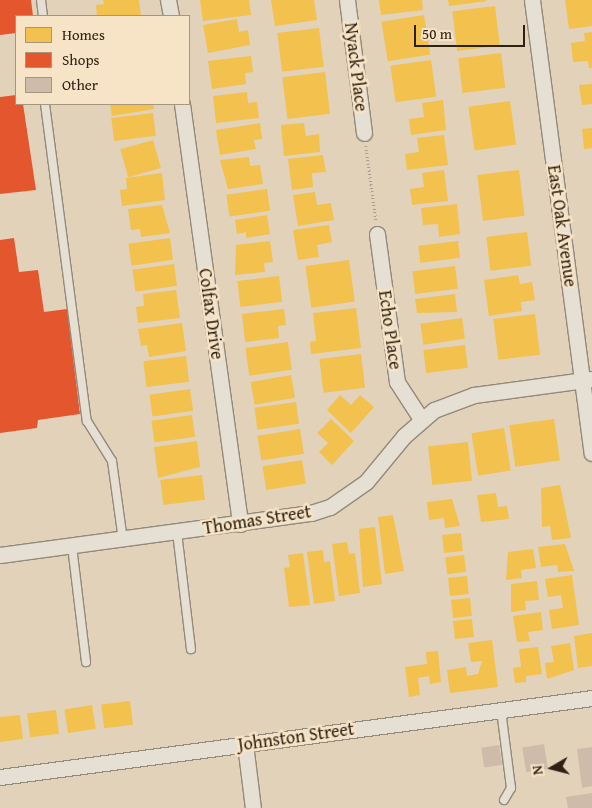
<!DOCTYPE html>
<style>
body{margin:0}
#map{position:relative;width:592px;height:808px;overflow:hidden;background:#e2d2ba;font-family:"Gentium Book Plus",serif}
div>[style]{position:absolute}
.homes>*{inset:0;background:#f2c14e;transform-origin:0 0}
.shops>*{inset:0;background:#e4572e}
.building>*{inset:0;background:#cfbba9;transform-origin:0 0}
.path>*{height:2.5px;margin-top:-1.25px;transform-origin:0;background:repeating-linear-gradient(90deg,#a59d93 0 1px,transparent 0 3.5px)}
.roads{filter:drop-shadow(1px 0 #93897a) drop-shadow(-1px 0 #93897a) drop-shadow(0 1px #93897a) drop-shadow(0 -1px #93897a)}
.lane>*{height:8px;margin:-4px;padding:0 4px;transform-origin:4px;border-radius:4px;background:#e6dfd3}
.street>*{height:15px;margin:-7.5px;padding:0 7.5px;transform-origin:7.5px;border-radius:7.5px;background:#e6dfd3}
span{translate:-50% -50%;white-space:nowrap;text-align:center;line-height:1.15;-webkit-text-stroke:5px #f7e4c7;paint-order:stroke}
.street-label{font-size:18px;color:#2e2114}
.legend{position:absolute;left:15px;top:15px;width:175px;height:90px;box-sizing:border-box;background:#f7e4c7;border:1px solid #a7967f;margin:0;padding:6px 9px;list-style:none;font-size:15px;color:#2e2114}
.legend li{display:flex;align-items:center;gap:10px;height:25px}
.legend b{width:25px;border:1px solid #a7967f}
.north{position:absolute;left:527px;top:743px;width:50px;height:50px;-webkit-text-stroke:4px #f7e4c7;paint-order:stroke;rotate:262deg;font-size:14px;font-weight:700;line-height:20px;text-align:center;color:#2e2114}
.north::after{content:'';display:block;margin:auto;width:18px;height:22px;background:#2e2114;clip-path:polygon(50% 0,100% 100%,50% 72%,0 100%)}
.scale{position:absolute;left:414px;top:25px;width:111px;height:22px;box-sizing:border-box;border:2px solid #2e2114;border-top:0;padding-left:6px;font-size:15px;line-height:18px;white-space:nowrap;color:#2e2114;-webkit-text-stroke:4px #f7e4c7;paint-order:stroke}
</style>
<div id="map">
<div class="homes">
<i style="clip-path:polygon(103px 0,139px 0,141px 16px,97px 16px,96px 5px,104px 4px)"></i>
<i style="clip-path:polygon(200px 0,249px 0,251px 15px,203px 21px)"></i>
<i style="clip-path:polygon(271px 0,314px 0,317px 20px,275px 26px)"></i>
<i style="clip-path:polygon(379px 0,422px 0,423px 10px,381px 15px)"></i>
<i style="clip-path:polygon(448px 0,486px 0,487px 1px,449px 6px)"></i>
<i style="clip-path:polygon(565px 0,592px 0,592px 26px,569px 29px)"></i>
<i style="left:495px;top:6px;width:40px;height:43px;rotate:83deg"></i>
<i style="left:424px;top:15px;width:40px;height:43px;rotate:81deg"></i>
<i style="clip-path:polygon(237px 19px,239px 32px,248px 30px,250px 45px,208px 53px,203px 25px)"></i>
<i style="left:319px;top:28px;width:39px;height:42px;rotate:83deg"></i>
<i style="clip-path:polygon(592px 32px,592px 68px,589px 68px,588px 61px,573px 62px,571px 43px,585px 41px,584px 33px)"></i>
<i style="left:501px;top:53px;width:35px;height:43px;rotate:83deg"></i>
<i style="clip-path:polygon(251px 56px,253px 72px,245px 73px,246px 84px,212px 89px,208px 61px)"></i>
<i style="left:431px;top:60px;width:37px;height:41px;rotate:82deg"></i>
<i style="left:325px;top:72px;width:42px;height:43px;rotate:83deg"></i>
<i style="clip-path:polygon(592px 84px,592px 104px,582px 105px,579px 85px)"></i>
<i style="clip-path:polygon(247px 92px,248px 103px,257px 102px,259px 118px,216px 123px,213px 96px)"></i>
<i style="clip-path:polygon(443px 100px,446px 130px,411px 135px,409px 119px,424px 117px,422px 103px)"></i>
<i style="left:510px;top:101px;width:44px;height:42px;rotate:82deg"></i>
<i style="clip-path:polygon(110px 104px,153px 104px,154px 109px,112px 116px)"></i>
<i style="left:153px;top:113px;width:23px;height:42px;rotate:83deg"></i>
<i style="clip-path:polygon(260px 123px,262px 139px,254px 140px,256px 149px,220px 155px,216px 130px)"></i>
<i style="clip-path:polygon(304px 123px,306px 136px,319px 134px,320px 152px,284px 156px,281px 125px)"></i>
<i style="clip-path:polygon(592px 128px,592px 148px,584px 149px,582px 129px)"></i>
<i style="clip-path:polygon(444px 135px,448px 165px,407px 170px,405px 154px,419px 152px,417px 138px)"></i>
<i style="left:153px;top:140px;width:29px;height:34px;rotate:74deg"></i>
<i style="clip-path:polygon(323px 155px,326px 172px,312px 173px,313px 187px,292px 190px,288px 159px)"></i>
<i style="clip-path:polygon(249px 157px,250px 166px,260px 165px,263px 184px,228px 189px,220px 160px)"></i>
<i style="clip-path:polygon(444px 170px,448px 201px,412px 205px,410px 189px,424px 187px,422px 173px)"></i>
<i style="left:519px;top:170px;width:46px;height:42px;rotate:83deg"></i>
<i style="clip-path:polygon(162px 173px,165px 200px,122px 206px,120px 190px,127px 189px,126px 178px)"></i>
<i style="left:267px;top:189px;width:22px;height:41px;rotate:82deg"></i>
<i style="clip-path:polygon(315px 192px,317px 205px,331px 203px,334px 220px,298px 226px,293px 195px)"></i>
<i style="clip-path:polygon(457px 204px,460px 234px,439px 237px,438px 224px,423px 225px,421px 208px)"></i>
<i style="clip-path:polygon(162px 205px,170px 233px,141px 237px,140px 229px,131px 230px,128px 209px)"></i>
<i style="clip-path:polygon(267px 215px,270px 234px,246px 238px,246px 232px,237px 234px,235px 220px)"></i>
<i style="clip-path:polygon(329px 225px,332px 242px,317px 245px,319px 257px,298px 260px,293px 230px)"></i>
<i style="left:527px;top:232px;width:34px;height:41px;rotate:83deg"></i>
<i style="left:170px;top:238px;width:22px;height:42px;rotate:82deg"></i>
<i style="clip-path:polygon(270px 241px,273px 262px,264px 263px,265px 272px,235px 275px,236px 245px)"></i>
<i style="left:458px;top:241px;width:17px;height:40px;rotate:83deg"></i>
<i style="left:349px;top:260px;width:42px;height:44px;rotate:82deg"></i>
<i style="left:174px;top:264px;width:22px;height:42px;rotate:82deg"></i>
<i style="left:455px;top:266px;width:23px;height:43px;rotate:83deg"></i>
<i style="clip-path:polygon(518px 275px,520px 284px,532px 282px,535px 300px,521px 302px,522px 311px,489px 316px,484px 280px)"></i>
<i style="left:279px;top:276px;width:26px;height:42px;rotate:83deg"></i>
<i style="clip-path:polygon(176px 290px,180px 318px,138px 323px,136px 307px,144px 306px,143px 294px)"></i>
<i style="clip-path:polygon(455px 294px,457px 312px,417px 313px,415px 299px)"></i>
<i style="clip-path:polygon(356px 308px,361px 348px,311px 354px,310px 342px,316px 341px,313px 313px)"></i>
<i style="clip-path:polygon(284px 309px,286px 325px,278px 326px,279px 338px,245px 342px,242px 314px)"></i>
<i style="left:535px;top:314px;width:41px;height:42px;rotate:83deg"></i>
<i style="left:462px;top:318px;width:21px;height:42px;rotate:82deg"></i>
<i style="clip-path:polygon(182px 323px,186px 351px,149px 357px,147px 345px,141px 346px,138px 329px)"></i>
<i style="left:288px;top:342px;width:28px;height:43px;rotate:82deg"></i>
<i style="left:465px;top:345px;width:23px;height:42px;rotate:83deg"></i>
<i style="left:361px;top:354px;width:34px;height:42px;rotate:83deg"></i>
<i style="left:186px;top:356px;width:26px;height:43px;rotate:83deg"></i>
<i style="left:291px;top:375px;width:23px;height:41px;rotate:80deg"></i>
<i style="left:190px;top:389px;width:22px;height:41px;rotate:82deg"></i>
<i style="clip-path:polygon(340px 395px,351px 405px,360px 395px,374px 407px,351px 433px,327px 410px)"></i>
<i style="left:296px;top:402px;width:22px;height:42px;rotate:82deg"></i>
<i style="left:192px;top:415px;width:22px;height:41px;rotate:82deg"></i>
<i style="clip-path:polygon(331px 419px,354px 441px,332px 465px,319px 452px,328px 443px,317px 433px)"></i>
<i style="left:554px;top:419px;width:42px;height:45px;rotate:82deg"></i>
<i style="left:504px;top:428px;width:43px;height:33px;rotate:81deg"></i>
<i style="left:300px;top:429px;width:25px;height:43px;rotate:81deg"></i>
<i style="clip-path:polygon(197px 441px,200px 467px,158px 478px,154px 447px)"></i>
<i style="left:468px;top:442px;width:39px;height:40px;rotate:84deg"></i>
<i style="left:302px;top:460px;width:24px;height:40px;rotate:81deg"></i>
<i style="left:202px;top:475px;width:25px;height:42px;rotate:83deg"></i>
<i style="clip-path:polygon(560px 485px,571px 538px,552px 540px,550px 526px,542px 527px,541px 488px)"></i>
<i style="clip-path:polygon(496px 493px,498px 507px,507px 506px,509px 519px,481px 522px,477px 495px)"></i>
<i style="clip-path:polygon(452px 499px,460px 526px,445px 528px,444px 518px,429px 520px,427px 502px)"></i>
<i style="clip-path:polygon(393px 515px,404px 571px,385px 574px,378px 517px)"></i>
<i style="clip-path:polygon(375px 527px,382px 584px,363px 587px,359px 529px)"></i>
<i style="left:461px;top:533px;width:18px;height:19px;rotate:84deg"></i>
<i style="clip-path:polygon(347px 542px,349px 554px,355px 553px,360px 593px,339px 596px,332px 544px)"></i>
<i style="clip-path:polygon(565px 544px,574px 571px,558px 572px,557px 565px,541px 567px,538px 547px)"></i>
<i style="clip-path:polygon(533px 549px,536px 568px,521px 570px,522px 578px,506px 580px,508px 552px)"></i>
<i style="clip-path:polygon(323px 550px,324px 562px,330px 561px,335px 601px,314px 604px,307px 552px)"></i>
<i style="clip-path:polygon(303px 553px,310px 605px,289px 607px,284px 568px,290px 567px,288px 555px)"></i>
<i style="left:464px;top:555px;width:17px;height:19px;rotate:83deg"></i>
<i style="clip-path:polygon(572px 575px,579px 625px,552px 629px,549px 610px,563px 608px,561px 595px,548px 597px,545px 579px)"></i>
<i style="left:467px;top:576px;width:18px;height:19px;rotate:84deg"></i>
<i style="clip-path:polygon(537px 581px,539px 600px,525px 601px,526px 610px,511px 612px,511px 584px)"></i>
<i style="left:470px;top:598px;width:18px;height:19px;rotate:84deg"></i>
<i style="clip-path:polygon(541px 612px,543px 630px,528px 632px,530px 641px,517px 642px,513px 616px)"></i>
<i style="left:472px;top:619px;width:18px;height:19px;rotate:84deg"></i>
<i style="clip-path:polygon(592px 633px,592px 666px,578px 668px,574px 636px)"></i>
<i style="clip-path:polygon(492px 640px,498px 687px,450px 693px,447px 670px,466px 667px,467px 676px,478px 674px,482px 661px,471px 662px,468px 643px)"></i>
<i style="clip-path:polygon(570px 643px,574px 670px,547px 679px,545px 663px,554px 662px,551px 646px)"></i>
<i style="clip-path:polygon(538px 647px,542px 674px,526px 676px,526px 682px,515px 683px,513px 668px,521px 667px,519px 649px)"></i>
<i style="clip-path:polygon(438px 651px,441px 682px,430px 684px,429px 676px,418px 678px,420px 695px,409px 697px,405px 667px,427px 664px,426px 652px)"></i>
<i style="left:130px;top:701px;width:24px;height:29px;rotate:83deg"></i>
<i style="left:92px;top:705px;width:24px;height:28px;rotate:81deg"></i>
<i style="left:56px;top:710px;width:24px;height:29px;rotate:83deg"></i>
<i style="clip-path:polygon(20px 715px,23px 739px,0 742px,0 717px)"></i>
</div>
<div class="shops">
<i style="clip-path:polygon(0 0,31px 0,33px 16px,16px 16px,16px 33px,0 35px)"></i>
<i style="clip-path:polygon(16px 95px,16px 104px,23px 104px,36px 190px,0 194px,0 97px)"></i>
<i style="clip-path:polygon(14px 238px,19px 272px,38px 270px,44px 312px,67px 309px,80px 414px,38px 420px,37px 428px,0 433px,0 240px)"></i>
</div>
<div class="building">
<i style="left:544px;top:744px;width:25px;height:22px;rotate:81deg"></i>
<i style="left:499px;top:745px;width:20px;height:18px;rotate:81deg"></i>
<i style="clip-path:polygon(592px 747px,592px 786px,582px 788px,577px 749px)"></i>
<i style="clip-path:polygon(592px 793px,592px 808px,568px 808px,566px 797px)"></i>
</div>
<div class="path">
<i style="left:366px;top:146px;width:75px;rotate:82.3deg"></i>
</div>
<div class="roads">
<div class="lane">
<i style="left:41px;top:0;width:16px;rotate:83deg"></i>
<i style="left:45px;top:104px;width:320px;rotate:82.5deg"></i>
<i style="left:87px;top:421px;width:47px;rotate:58deg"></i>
<i style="left:112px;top:461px;width:80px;rotate:82.1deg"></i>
<i style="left:177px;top:532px;width:118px;rotate:83.2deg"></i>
<i style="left:72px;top:546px;width:117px;rotate:83.1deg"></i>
<i style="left:501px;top:710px;width:79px;rotate:82.7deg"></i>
<i style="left:511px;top:788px;width:14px;rotate:120deg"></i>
</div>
<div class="street">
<i style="left:168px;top:0;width:16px;rotate:79deg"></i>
<i style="left:347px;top:0;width:134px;rotate:82.7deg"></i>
<i style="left:532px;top:0;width:457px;rotate:82.5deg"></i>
<i style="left:182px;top:104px;width:424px;rotate:82.1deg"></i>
<i style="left:377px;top:234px;width:149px;rotate:82.3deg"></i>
<i style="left:397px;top:382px;width:44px;rotate:57deg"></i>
<i style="left:0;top:555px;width:314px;rotate:-7.7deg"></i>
<i style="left:311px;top:513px;width:20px;rotate:-18deg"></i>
<i style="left:330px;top:507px;width:44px;rotate:-34.8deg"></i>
<i style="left:366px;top:482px;width:60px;rotate:-50.4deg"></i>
<i style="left:404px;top:436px;width:40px;rotate:-41deg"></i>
<i style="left:434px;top:410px;width:43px;rotate:-20.6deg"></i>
<i style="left:474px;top:395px;width:119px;rotate:-7.7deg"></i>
<i style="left:245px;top:744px;width:64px;rotate:82.9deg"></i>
<i style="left:0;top:777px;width:597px;rotate:-7.6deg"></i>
</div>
</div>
<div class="street-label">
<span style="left:356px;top:67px;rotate:83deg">Nyack Place</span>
<span style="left:562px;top:226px;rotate:82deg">East Oak Avenue</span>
<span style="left:211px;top:314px;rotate:82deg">Colfax Drive</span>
<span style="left:390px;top:330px;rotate:82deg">Echo Place</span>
<span style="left:257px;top:520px;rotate:-9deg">Thomas Street</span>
<span style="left:296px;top:737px;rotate:-8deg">Johnston Street</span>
</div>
<ul class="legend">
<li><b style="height:14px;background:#f2c14e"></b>Homes</li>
<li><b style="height:14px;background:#e4572e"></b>Shops</li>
<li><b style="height:14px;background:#cfbba9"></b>Other</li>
</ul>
<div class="north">N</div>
<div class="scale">50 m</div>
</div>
